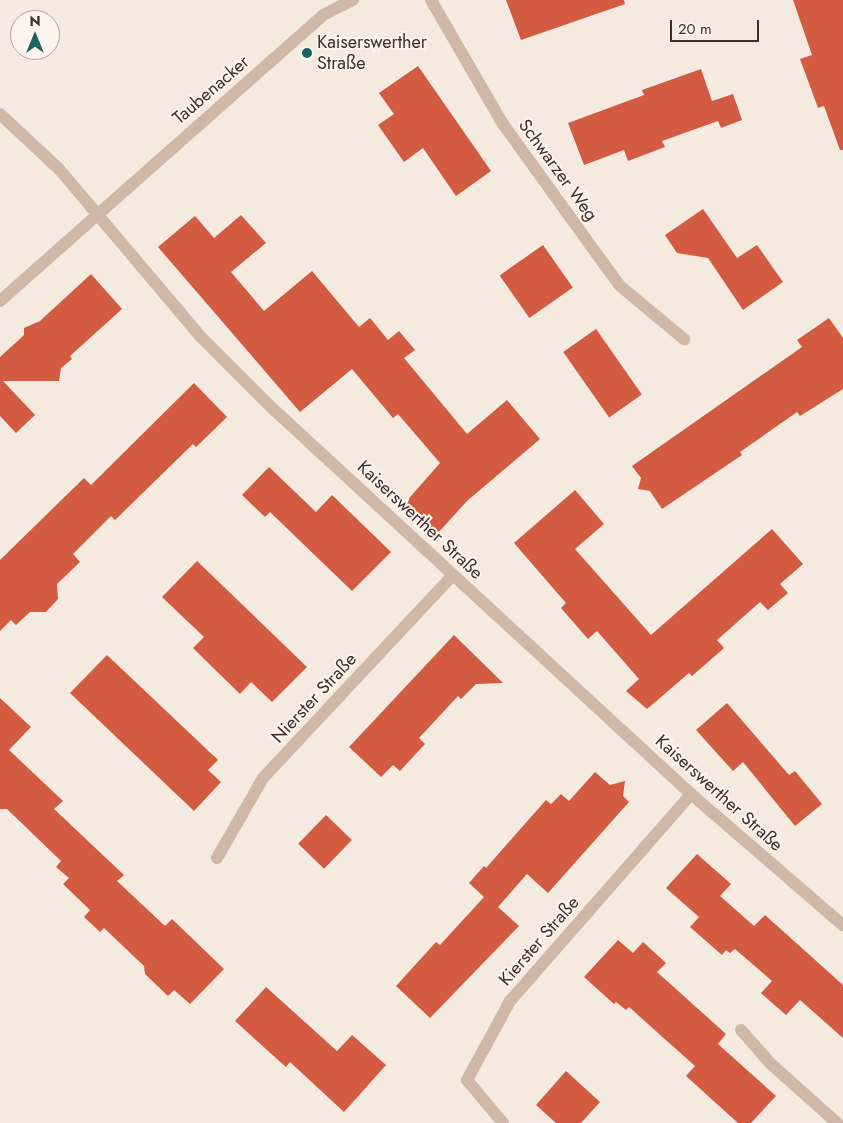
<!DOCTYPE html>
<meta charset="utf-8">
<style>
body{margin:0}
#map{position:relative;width:843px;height:1123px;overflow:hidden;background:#f5eae0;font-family:Jost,sans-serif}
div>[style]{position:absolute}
.building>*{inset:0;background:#d25b41;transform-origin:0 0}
.minor>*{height:12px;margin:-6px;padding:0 6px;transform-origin:6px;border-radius:6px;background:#d0b8a9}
.dots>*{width:14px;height:14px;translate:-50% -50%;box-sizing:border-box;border:2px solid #fcf4ed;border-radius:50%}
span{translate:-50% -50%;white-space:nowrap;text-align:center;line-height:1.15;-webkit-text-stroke:4px #fcf4ed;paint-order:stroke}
.poi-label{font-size:18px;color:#3c2e2a}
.left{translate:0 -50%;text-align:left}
.street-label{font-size:18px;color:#3c2e2a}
.north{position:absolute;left:10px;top:10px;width:50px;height:50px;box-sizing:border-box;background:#fcf4ed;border:1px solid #afa59f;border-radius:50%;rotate:0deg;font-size:14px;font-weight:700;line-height:20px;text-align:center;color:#3c2e2a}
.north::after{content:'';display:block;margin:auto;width:18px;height:22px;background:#1a6363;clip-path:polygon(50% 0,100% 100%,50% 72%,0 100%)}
.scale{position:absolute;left:670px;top:20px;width:89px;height:22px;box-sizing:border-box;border:2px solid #3c2e2a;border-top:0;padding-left:6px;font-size:15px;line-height:18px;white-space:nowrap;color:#3c2e2a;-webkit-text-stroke:4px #fcf4ed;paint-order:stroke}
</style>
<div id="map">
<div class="building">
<i style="clip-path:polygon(506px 0,624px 0,625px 4px,521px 40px)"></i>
<i style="clip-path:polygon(793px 0,843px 0,843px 150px,840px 150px,824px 106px,818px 108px,800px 59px,812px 55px)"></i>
<i style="clip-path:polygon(418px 66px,491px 171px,456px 196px,423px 148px,404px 162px,378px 125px,394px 114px,379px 93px)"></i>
<i style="clip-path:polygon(701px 69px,712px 101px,733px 94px,742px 120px,721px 128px,718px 121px,662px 141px,665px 147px,628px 161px,624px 150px,584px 165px,568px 123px,644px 95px,642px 90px)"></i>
<i style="clip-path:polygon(703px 209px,737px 258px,757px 245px,783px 282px,743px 310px,708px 258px,677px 253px,665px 235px)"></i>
<i style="clip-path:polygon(241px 215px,266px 243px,231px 272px,264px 311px,312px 271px,359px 327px,370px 318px,388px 340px,399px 331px,415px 350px,404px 358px,467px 434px,507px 400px,540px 439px,467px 501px,437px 534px,404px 504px,440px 463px,398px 414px,393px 418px,352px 369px,300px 412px,158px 247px,195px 216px,214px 238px)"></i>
<i style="left:543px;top:245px;width:52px;height:53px;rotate:55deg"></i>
<i style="clip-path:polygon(91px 274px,122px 309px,70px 356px,72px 359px,61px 368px,59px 381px,3px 381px,35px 415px,16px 433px,0 416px,0 357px,24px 335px,24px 328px,40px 321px)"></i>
<i style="clip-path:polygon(829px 318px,843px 338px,843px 389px,800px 416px,797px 412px,740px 452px,742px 455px,662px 509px,650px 491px,638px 489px,641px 478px,632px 466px,802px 347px,797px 340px)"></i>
<i style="left:596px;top:329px;width:80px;height:40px;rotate:55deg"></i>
<i style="clip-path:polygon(194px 383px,227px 417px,196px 447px,193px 444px,115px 520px,111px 516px,73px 554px,80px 562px,57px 584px,58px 599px,46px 612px,30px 612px,16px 625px,11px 620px,0 631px,0 560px,84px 478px,91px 485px)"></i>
<i style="clip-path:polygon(269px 467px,316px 512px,332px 495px,391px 552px,352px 591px,270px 512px,265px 517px,242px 495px)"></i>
<i style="clip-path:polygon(575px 490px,604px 524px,575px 549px,651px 635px,772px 529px,803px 564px,780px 584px,788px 593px,768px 610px,760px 602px,717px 640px,724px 648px,692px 676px,689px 673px,647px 709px,626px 691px,639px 679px,597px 631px,588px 639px,561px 608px,566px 603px,514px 543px)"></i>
<i style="clip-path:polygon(197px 561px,307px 667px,272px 702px,251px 682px,240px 694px,193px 648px,204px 637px,162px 597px)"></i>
<i style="clip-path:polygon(454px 635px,503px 683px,476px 684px,461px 699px,458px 696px,419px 738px,425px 744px,400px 771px,393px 765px,381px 777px,349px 747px)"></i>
<i style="clip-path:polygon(107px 655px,218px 760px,208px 770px,221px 782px,194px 811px,70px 693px)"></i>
<i style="clip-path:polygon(0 698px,31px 727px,9px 750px,63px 801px,54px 809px,124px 875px,117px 881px,165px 926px,172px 919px,224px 969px,190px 1004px,174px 990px,168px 996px,145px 974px,144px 966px,104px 928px,100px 932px,84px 917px,90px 910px,63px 884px,69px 878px,56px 867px,61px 861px,7px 809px,0 809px)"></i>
<i style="clip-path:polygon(727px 703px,789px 775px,795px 771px,822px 804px,795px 826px,743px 762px,733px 771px,696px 730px)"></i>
<i style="clip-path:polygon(595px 772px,610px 785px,625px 781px,623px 796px,629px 802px,548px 893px,527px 874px,498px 907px,519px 926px,430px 1018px,396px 986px,436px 942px,440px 945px,484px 897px,469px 883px,484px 866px,486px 868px,546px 800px,551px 804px,561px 794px,569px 801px)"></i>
<i style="left:326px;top:815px;width:36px;height:40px;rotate:44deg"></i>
<i style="clip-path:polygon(697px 854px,731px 884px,720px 896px,754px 926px,765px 915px,843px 985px,843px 1038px,800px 1000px,786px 1015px,761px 993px,772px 981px,735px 949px,730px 953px,726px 950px,722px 955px,690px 927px,699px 917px,666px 888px)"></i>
<i style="clip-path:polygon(618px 940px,633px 953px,643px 942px,666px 963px,657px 972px,726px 1034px,718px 1044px,776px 1096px,751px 1123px,738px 1123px,686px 1076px,695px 1066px,629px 1007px,626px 1010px,616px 1002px,614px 1004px,584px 977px)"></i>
<i style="clip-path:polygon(266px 987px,337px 1051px,352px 1035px,386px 1065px,344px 1112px,290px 1062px,286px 1067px,235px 1021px)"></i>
<i style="clip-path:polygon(566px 1071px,600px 1102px,581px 1123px,556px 1123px,536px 1105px)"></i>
</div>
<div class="minor">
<i style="left:431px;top:0;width:143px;rotate:59.9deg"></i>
<i style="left:503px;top:124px;width:198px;rotate:54.2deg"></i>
<i style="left:619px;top:285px;width:85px;rotate:39.7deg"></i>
<i style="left:0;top:114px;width:81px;rotate:43deg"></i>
<i style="left:59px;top:169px;width:219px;rotate:49.8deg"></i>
<i style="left:200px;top:336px;width:100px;rotate:45deg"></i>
<i style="left:271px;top:407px;width:571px;rotate:42.66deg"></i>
<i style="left:691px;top:794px;width:201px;rotate:40.8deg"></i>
<i style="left:0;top:301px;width:431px;rotate:-41.5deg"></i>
<i style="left:323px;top:15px;width:34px;rotate:-27deg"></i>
<i style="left:217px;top:858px;width:92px;rotate:-60.1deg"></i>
<i style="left:263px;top:778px;width:278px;rotate:-46.9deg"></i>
<i style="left:741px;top:1030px;width:45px;rotate:48.6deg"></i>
<i style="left:771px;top:1064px;width:89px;rotate:41.8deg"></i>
<i style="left:503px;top:1123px;width:56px;rotate:-129.9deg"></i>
<i style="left:467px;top:1080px;width:90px;rotate:-61.4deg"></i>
<i style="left:510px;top:1001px;width:275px;rotate:-48.8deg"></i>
</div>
<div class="dots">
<i style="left:307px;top:53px;background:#1a6363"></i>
</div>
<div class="poi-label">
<span class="left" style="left:317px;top:53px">Kaiserswerther<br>Straße</span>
</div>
<div class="street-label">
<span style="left:211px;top:90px;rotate:-41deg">Taubenacker</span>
<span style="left:558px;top:170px;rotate:54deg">Schwarzer Weg</span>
<span style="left:420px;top:520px;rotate:43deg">Kaiserswerther Straße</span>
<span style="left:314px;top:698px;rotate:-47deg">Nierster Straße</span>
<span style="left:719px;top:793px;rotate:42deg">Kaiserswerther Straße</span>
<span style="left:539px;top:941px;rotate:-49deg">Kierster Straße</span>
</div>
<div class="north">N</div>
<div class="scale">20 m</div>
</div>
